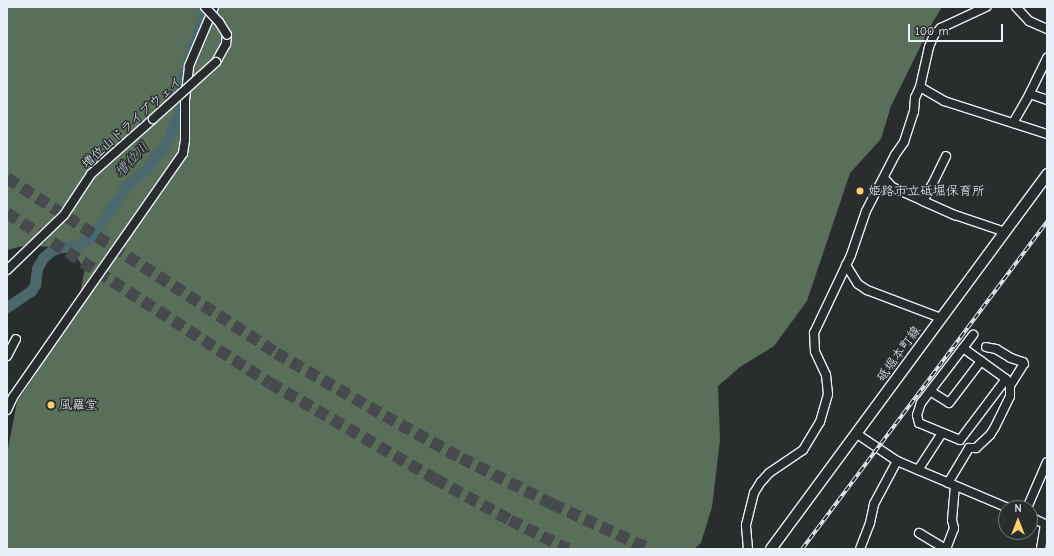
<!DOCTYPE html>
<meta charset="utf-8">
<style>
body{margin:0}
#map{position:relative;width:1054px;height:556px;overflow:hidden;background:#2a2d2e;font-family:"Comic Neue","Klee One",sans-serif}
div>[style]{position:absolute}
.green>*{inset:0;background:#5a6f5a}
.river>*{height:11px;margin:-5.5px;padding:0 5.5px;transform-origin:5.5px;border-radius:5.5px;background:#4b696d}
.highway-tunnel>*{height:12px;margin-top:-6px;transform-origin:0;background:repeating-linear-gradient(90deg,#464a4c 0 12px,transparent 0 18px)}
.roads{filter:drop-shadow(1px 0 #e8f1f8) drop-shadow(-1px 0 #e8f1f8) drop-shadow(0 1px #e8f1f8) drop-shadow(0 -1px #e8f1f8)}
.minor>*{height:8px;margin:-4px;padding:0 4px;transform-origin:4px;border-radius:4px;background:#2a2d2e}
.major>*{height:10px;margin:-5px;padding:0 5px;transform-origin:5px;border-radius:5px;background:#2a2d2e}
.rail>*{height:3.5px;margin-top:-1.75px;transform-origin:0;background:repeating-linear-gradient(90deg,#2a2d2e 0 6px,#e8f1f8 0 12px);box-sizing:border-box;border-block:1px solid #e8f1f8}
.bridges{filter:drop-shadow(1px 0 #e8f1f8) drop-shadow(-1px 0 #e8f1f8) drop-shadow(0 1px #e8f1f8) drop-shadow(0 -1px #e8f1f8)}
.minor-bridge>*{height:8px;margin:-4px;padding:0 4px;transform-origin:4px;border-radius:4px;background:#2a2d2e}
.dots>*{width:11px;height:11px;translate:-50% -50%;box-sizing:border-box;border:2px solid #2a2d2e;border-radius:50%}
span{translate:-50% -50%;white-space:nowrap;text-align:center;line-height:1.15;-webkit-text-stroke:3px #2a2d2e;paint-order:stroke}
.street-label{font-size:13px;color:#e8f1f8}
.poi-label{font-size:13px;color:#e8f1f8}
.left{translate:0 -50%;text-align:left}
.water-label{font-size:14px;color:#a9bbc0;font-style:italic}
.frame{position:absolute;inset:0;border:8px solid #e8f1f8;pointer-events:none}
.north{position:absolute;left:998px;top:500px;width:40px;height:40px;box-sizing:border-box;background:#2a2d2e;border:1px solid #767b7f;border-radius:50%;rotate:0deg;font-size:11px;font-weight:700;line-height:16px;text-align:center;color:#e8f1f8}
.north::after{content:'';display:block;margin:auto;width:14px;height:18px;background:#ffd166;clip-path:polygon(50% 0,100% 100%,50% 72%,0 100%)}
.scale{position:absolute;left:908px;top:24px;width:95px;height:18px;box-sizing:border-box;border:2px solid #e8f1f8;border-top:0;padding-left:5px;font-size:12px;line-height:14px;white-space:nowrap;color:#e8f1f8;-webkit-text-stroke:3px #2a2d2e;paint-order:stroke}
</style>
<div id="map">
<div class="green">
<i style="clip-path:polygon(7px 7px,942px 7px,930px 27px,891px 106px,881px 139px,850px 173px,807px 301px,774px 346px,740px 367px,718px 386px,720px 440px,712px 507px,701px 543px,694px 549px,7px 549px,7px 454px,17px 402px,34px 377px,54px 339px,75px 317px,85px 269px,70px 249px,27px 245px,7px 250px)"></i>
</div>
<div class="river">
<i style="left:7px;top:307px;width:29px;rotate:-34deg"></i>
<i style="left:31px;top:291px;width:7px;rotate:-56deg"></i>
<i style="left:35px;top:285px;width:17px;rotate:-83deg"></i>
<i style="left:37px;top:268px;width:12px;rotate:-59deg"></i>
<i style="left:43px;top:258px;width:12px;rotate:-42deg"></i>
<i style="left:52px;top:250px;width:10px;rotate:-17deg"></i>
<i style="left:62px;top:247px;width:14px;rotate:-4deg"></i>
<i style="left:76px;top:246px;width:17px;rotate:-28deg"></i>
<i style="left:91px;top:238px;width:65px;rotate:-55.6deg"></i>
<i style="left:128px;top:184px;width:24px;rotate:-38deg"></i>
<i style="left:147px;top:169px;width:15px;rotate:-58deg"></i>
<i style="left:155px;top:156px;width:13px;rotate:-42deg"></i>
<i style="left:165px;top:147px;width:37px;rotate:-68deg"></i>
<i style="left:179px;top:113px;width:23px;rotate:-90deg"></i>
<i style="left:179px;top:90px;width:87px;rotate:-72deg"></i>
</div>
<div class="highway-tunnel">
<i style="left:7px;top:178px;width:321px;rotate:33deg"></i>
<i style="left:276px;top:353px;width:108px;rotate:30.1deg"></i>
<i style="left:369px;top:407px;width:105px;rotate:29deg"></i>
<i style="left:461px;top:458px;width:102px;rotate:26.8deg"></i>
<i style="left:552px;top:504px;width:107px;rotate:24.9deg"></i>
<i style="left:7px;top:213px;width:313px;rotate:32.9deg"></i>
<i style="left:270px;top:383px;width:191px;rotate:30.2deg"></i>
<i style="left:435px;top:479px;width:85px;rotate:28.7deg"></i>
<i style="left:510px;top:520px;width:65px;rotate:26.6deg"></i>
</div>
<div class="roads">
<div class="minor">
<i style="left:1016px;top:7px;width:19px;rotate:47deg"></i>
<i style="left:1029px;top:21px;width:20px;rotate:24deg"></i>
<i style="left:216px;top:62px;width:21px;rotate:-61deg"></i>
<i style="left:226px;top:44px;width:9px;rotate:-84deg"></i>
<i style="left:920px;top:87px;width:28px;rotate:30deg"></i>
<i style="left:944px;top:101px;width:108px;rotate:17.8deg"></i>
<i style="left:1030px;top:94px;width:18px;rotate:19deg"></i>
<i style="left:1013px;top:123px;width:28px;rotate:-60deg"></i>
<i style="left:1027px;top:99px;width:46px;rotate:-64deg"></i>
<i style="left:884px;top:178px;width:12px;rotate:48deg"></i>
<i style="left:892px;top:187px;width:34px;rotate:24deg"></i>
<i style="left:923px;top:201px;width:35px;rotate:24deg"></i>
<i style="left:955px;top:215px;width:53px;rotate:18.8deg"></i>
<i style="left:923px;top:201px;width:18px;rotate:-61deg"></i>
<i style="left:932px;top:185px;width:32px;rotate:-64deg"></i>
<i style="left:846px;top:265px;width:22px;rotate:58deg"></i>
<i style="left:858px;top:284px;width:11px;rotate:34deg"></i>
<i style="left:867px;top:290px;width:79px;rotate:20.7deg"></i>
<i style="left:7px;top:270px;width:79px;rotate:-44deg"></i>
<i style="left:64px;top:215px;width:49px;rotate:-56.6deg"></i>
<i style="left:91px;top:174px;width:83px;rotate:-41.6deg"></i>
<i style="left:963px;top:348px;width:53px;rotate:35.8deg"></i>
<i style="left:1006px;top:379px;width:76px;rotate:127deg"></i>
<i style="left:960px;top:440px;width:44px;rotate:-157.5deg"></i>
<i style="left:919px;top:423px;width:8px;rotate:-104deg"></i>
<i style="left:917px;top:415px;width:13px;rotate:-72deg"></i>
<i style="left:921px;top:403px;width:86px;rotate:-52.6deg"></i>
<i style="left:7px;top:356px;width:19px;rotate:-62deg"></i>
<i style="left:930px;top:391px;width:22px;rotate:32deg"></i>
<i style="left:949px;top:403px;width:53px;rotate:-52.7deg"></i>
<i style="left:7px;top:410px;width:14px;rotate:-65deg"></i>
<i style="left:13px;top:397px;width:297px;rotate:-55.1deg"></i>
<i style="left:183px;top:153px;width:13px;rotate:-81deg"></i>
<i style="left:185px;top:140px;width:40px;rotate:-90deg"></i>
<i style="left:185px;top:100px;width:34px;rotate:-83deg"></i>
<i style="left:189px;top:66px;width:64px;rotate:-67deg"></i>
<i style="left:857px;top:434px;width:48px;rotate:34deg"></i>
<i style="left:897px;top:461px;width:121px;rotate:22.9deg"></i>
<i style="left:918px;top:470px;width:44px;rotate:-57deg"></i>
<i style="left:948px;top:483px;width:41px;rotate:-59deg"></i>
<i style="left:969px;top:448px;width:7px"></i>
<i style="left:976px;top:448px;width:19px;rotate:-43deg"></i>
<i style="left:990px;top:435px;width:9px;rotate:-58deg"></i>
<i style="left:995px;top:427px;width:34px;rotate:-64deg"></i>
<i style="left:1010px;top:396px;width:10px;rotate:-90deg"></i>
<i style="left:1010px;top:386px;width:26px;rotate:-58deg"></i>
<i style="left:1024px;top:364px;width:2px;rotate:-117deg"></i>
<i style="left:1023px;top:362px;width:13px;rotate:-162deg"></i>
<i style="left:1011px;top:358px;width:17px;rotate:-149deg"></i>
<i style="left:996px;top:349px;width:10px;rotate:-169deg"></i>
<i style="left:1027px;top:508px;width:50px;rotate:-66.5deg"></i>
<i style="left:1030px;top:517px;width:19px;rotate:25deg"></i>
<i style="left:919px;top:533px;width:31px;rotate:31deg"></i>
<i style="left:748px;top:549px;width:24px;rotate:-95deg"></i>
<i style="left:746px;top:525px;width:33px;rotate:-76deg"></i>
<i style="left:754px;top:493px;width:13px;rotate:-58deg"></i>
<i style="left:761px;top:482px;width:12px;rotate:-48deg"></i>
<i style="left:769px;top:473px;width:41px;rotate:-34.1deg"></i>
<i style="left:803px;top:450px;width:33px;rotate:-59deg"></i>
<i style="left:820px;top:422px;width:29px;rotate:-74deg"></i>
<i style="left:828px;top:394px;width:19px;rotate:-96deg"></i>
<i style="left:826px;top:375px;width:26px;rotate:-115deg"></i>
<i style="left:815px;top:351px;width:18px;rotate:-93deg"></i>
<i style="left:814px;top:333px;width:86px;rotate:-64.6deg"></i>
<i style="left:851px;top:255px;width:46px;rotate:-71.2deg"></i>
<i style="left:866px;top:211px;width:63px;rotate:-62.6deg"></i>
<i style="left:895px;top:155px;width:16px;rotate:-55deg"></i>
<i style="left:904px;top:142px;width:32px;rotate:-72deg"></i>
<i style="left:914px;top:112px;width:14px;rotate:-86deg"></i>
<i style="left:915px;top:98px;width:12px;rotate:-66deg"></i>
<i style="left:920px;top:87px;width:41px;rotate:-77.3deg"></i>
<i style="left:929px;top:47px;width:13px;rotate:-67deg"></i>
<i style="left:934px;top:35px;width:10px;rotate:-45deg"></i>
<i style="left:941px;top:28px;width:50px;rotate:-25deg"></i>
<i style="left:860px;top:549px;width:28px;rotate:-69deg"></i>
<i style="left:870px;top:523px;width:19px;rotate:-78deg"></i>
<i style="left:874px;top:504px;width:49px;rotate:-61.9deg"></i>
<i style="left:946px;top:549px;width:22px;rotate:-69deg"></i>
<i style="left:954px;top:528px;width:8px;rotate:-104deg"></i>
<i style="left:952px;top:520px;width:34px;rotate:-85deg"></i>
<i style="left:1041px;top:549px;width:25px;rotate:-81deg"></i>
</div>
<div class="major">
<i style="left:771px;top:549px;width:466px;rotate:-53.6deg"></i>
</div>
</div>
<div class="rail">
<i style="left:802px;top:549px;width:409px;rotate:-53.2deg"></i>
</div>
<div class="bridges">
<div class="minor-bridge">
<i style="left:205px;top:7px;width:21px;rotate:47deg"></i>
<i style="left:219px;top:22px;width:15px;rotate:58deg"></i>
<i style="left:153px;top:119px;width:85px;rotate:-42.1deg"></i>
</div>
</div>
<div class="dots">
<i style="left:860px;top:191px;background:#ffd166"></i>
<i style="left:51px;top:405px;background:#ffd166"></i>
</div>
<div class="street-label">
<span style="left:132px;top:123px;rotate:-42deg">増位山ドライブウェイ</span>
<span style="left:899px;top:354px;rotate:-54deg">砥堀本町線</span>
</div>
<div class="poi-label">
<span class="left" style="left:868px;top:191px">姫路市立砥堀保育所</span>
<span class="left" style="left:59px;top:405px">風羅堂</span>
</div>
<div class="water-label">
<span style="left:132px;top:160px;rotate:-46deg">増位川</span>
</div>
<div class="frame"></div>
<div class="north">N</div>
<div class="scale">100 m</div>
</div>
